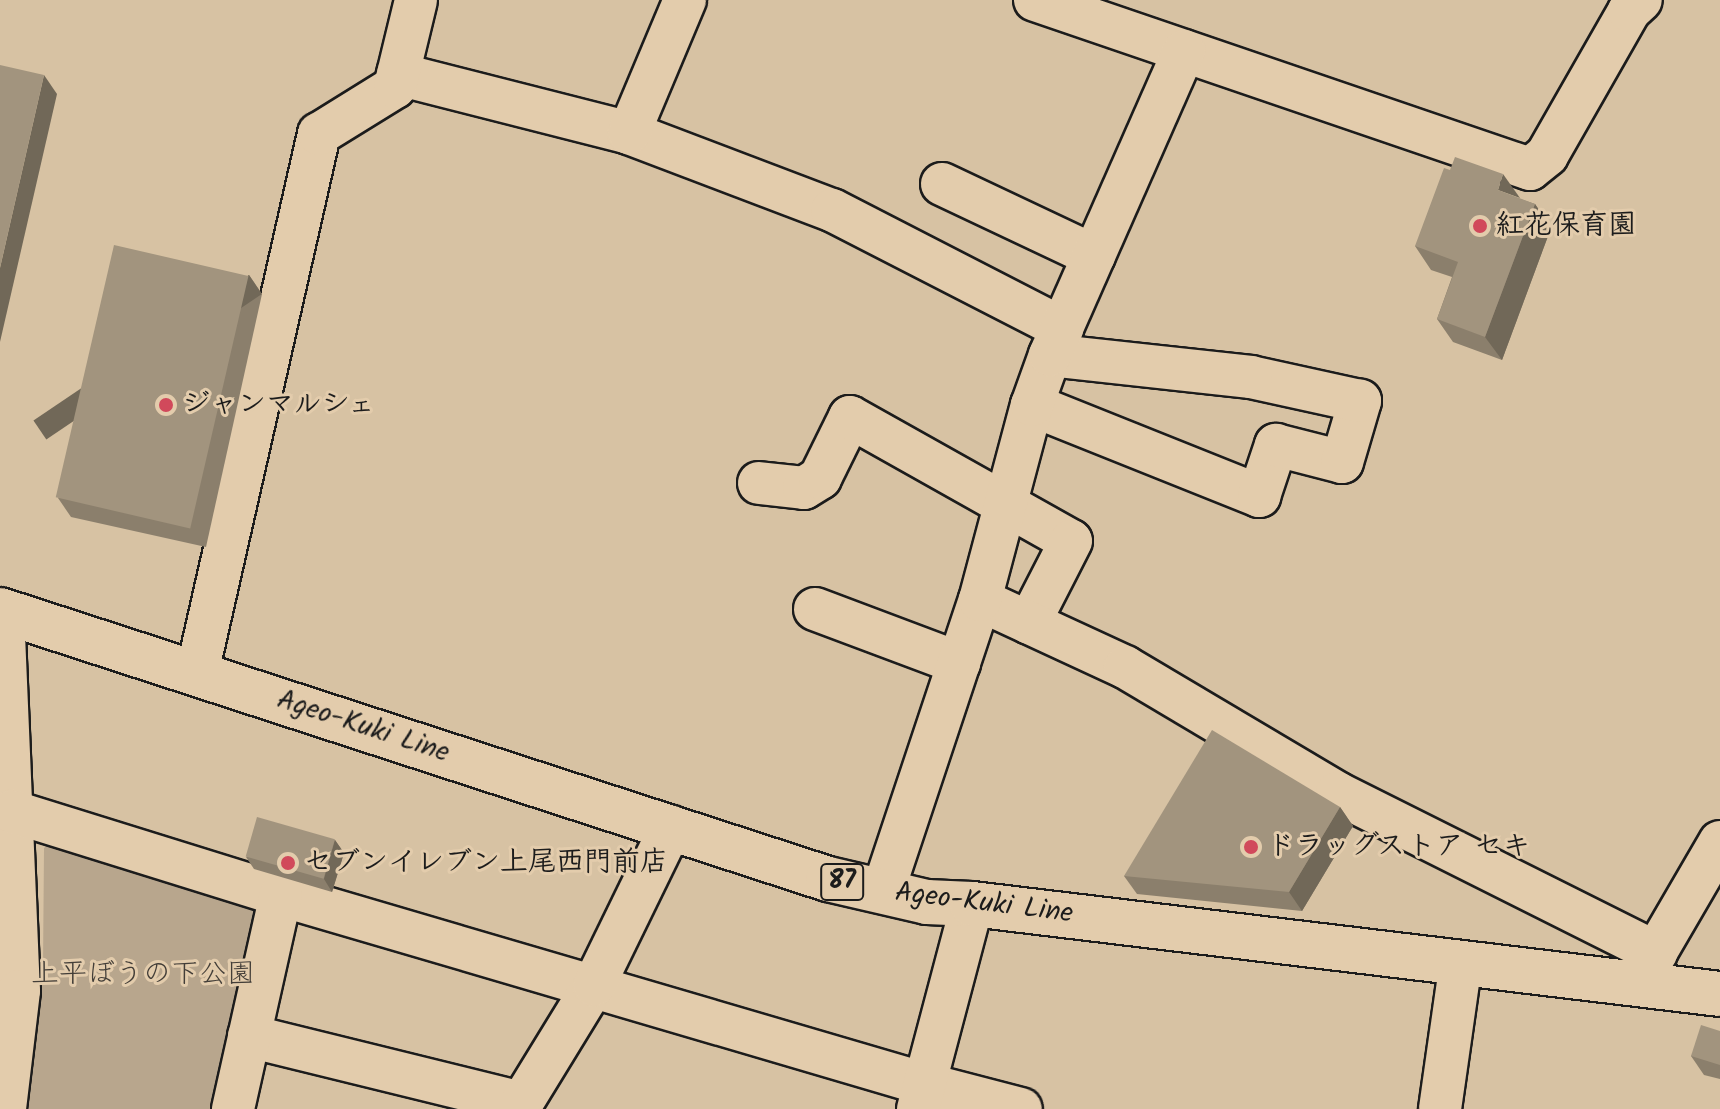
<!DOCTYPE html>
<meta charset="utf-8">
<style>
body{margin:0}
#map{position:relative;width:1720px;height:1109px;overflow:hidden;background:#d7c2a3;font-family:Kalam,"Klee One",sans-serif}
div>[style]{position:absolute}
.green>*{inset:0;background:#b8a68d}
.roads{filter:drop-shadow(2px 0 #1c1c1c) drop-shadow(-2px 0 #1c1c1c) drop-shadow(0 2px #1c1c1c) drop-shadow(0 -2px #1c1c1c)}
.minor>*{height:42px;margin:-21px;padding:0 21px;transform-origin:21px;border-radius:21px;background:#e3ccac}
.major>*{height:44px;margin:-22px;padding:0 22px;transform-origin:22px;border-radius:22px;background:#e3ccac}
.wall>*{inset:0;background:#8b7f6c}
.shaded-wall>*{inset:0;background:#716858;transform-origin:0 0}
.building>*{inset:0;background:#a2947e;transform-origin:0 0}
.dots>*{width:22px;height:22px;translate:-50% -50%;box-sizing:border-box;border:4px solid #e3ccac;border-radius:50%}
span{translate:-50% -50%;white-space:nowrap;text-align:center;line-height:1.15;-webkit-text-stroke:6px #e3ccac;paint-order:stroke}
.shield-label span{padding:2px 6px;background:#e3ccac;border:2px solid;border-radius:6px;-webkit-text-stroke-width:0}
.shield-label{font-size:26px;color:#1c1c1c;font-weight:700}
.poi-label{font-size:28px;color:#1c1c1c;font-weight:700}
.left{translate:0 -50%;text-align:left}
.street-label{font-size:28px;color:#1c1c1c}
.park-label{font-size:28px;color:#433e38}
</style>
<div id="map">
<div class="green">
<i style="clip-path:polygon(54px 839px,251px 901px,259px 912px,216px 1109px,25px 1109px,43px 966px,44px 848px)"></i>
</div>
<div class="roads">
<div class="minor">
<i style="left:1035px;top:0;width:523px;rotate:18.85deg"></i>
<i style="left:1530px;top:169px;width:22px;rotate:-39deg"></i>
<i style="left:1547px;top:155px;width:166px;rotate:-60.3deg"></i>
<i style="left:1629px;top:11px;width:16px;rotate:-43deg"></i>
<i style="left:398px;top:74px;width:238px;rotate:14.3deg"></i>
<i style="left:629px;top:133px;width:217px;rotate:20.8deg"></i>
<i style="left:832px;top:210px;width:259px;rotate:27.2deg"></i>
<i style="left:629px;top:133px;width:144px;rotate:-67.2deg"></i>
<i style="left:942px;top:184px;width:168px;rotate:25.3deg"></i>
<i style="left:1032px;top:405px;width:245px;rotate:21.8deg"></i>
<i style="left:1259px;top:496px;width:54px;rotate:-71.6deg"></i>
<i style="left:1276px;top:445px;width:68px;rotate:14.4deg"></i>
<i style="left:1342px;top:462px;width:64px;rotate:-73.6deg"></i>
<i style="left:1360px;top:401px;width:112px;rotate:-167.6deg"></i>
<i style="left:1251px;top:377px;width:202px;rotate:-173.8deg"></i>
<i style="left:759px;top:483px;width:45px;rotate:6.3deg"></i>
<i style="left:804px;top:488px;width:19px;rotate:-32deg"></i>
<i style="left:820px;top:478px;width:68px;rotate:-63.8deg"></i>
<i style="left:850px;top:417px;width:253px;rotate:29.3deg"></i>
<i style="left:1071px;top:541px;width:92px;rotate:117.1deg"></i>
<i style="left:980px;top:600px;width:160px;rotate:24.8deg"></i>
<i style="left:1125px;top:667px;width:247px;rotate:30.7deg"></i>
<i style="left:1337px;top:793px;width:357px;rotate:26.6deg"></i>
<i style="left:815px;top:609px;width:154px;rotate:20.6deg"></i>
<i style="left:3px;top:611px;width:380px;rotate:87.6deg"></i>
<i style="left:19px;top:991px;width:119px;rotate:96.8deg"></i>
<i style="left:197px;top:673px;width:553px;rotate:-77.25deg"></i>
<i style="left:319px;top:134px;width:89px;rotate:-31.7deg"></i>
<i style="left:395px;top:87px;width:89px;rotate:-76.4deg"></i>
<i style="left:11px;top:811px;width:283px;rotate:17.3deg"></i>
<i style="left:281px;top:895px;width:671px;rotate:16.36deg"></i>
<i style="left:925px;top:1084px;width:99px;rotate:14.6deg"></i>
<i style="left:883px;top:891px;width:307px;rotate:-71.6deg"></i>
<i style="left:980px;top:600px;width:202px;rotate:-75.1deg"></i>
<i style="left:1032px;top:405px;width:53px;rotate:-70.2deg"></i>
<i style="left:1050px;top:355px;width:332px;rotate:-66.2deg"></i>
<i style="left:1642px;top:976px;width:155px;rotate:-59.8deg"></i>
<i style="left:249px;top:1036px;width:281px;rotate:13.8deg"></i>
<i style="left:233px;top:1109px;width:219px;rotate:-77.4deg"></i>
<i style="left:518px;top:1109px;width:145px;rotate:-58.5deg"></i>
<i style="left:594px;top:985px;width:176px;rotate:-64deg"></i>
<i style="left:918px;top:1109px;width:212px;rotate:-75.2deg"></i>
<i style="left:1440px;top:1109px;width:148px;rotate:-81.9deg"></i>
</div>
<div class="major">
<i style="left:0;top:610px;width:871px;rotate:18deg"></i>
<i style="left:828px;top:879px;width:102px;rotate:13.1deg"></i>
<i style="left:927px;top:902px;width:45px;rotate:2.5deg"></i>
<i style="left:972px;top:904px;width:753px;rotate:6.86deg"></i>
</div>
</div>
<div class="wall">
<i style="clip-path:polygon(1520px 199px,1535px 204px,1551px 228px,1502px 360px,1453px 342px,1437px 319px,1452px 277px,1431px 270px,1415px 246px)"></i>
<i style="clip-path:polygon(249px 275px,262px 294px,206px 547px,71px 517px,58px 498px)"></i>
<i style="clip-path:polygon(1340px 807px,1353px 826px,1302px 911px,1137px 894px,1124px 876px)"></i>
<i style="clip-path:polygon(335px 840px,344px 853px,332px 892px,254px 869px,246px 857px)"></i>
<i style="clip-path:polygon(1720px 1031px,1720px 1079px,1704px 1075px,1691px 1056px)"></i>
</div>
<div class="shaded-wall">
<i style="clip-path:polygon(44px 75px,57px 94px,0 342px,0 268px)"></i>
<i style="clip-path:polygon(1503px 174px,1520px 198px,1498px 190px)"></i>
<i style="clip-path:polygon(1535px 204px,1551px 228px,1502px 360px,1485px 337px)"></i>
<i style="left:249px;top:275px;width:23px;height:260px;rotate:56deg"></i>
<i style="clip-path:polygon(1340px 807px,1353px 826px,1302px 911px,1289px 892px)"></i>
<i style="clip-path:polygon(335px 840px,344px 853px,332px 892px,324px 879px)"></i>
</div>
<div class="building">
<i style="clip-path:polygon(0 65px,44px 75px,0 268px)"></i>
<i style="clip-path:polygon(1455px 157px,1503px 174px,1498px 190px,1535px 204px,1485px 337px,1437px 319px,1458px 262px,1415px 246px,1444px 168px,1450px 170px)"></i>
<i style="left:114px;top:245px;width:138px;height:259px;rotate:13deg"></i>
<i style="clip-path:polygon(1212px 730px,1340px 807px,1289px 892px,1124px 876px)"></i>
<i style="left:257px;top:817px;width:81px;height:41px;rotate:16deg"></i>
<i style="clip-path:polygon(1701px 1025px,1720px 1031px,1720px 1065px,1691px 1056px)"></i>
</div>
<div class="dots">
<i style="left:1480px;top:226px;background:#d1495b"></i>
<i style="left:166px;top:405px;background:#d1495b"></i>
<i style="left:1251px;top:847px;background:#d1495b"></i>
<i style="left:288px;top:863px;background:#d1495b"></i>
</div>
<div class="shield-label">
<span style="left:842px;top:882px">87</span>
</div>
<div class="poi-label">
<span class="left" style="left:1496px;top:226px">紅花保育園</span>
<span class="left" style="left:182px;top:405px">ジャンマルシェ</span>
<span class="left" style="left:1267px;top:847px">ドラッグストア セキ</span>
<span class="left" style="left:304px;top:863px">セブンイレブン上尾西門前店</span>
</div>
<div class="street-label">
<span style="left:363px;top:727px;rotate:18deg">Ageo-Kuki Line</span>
<span style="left:984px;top:904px;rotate:7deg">Ageo-Kuki Line</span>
</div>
<div class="park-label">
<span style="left:143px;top:975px">上平ぼうの下公園</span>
</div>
</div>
